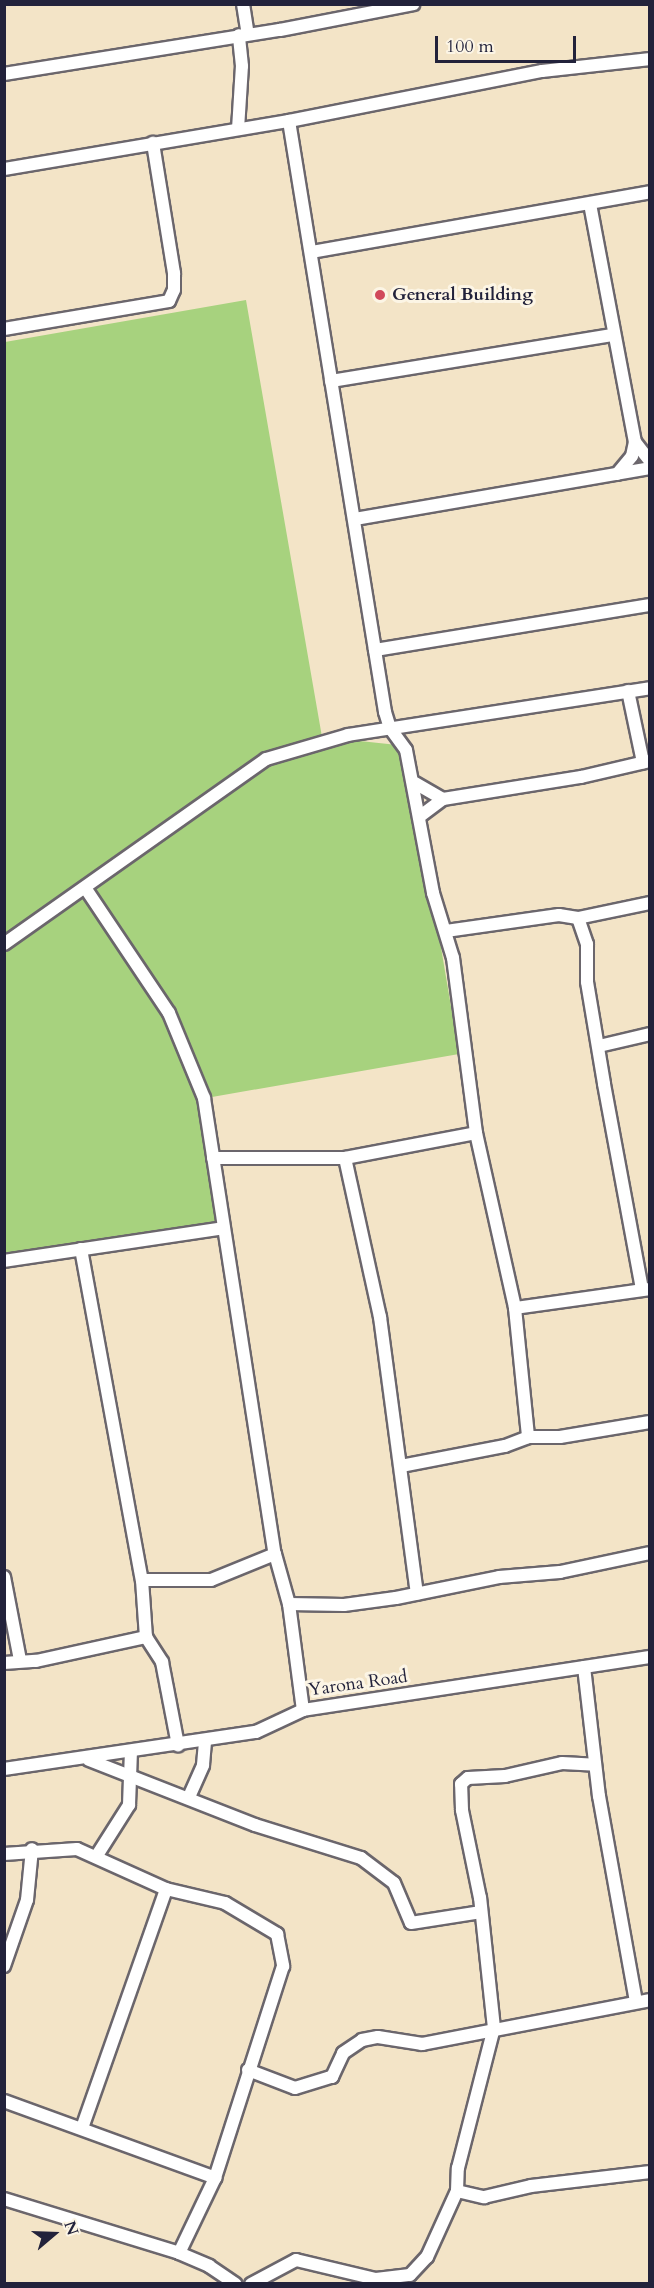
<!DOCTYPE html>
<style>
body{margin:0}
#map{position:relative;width:654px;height:2288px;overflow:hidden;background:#f3e4c7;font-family:Cardo,serif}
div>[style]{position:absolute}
.green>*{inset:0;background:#a7d27e}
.roads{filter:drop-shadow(2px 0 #6b666c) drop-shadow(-2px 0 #6b666c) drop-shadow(0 2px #6b666c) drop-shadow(0 -2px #6b666c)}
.street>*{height:12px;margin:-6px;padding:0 6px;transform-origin:6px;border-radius:6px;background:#fff}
.dots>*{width:16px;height:16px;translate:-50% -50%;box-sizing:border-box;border:3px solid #fcf5e5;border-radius:50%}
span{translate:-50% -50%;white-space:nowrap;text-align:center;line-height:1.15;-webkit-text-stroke:6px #fcf5e5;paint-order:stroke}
.poi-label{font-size:18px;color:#22223b;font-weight:700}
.left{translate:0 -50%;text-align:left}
.street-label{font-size:18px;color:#22223b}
.frame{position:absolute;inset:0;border:6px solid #22223b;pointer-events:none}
.north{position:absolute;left:24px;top:2204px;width:60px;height:60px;-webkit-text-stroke:4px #fcf5e5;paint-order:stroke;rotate:71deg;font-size:16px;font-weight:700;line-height:24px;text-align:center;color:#22223b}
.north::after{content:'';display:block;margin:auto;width:21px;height:27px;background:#22223b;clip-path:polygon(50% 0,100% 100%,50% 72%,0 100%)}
.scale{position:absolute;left:435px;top:36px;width:141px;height:27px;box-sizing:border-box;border:3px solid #22223b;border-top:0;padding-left:8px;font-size:18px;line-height:21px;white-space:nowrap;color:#22223b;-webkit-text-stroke:4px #fcf5e5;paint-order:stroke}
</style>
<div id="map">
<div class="green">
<i style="clip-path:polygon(246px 300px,322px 737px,407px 746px,459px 1054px,212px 1097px,219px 1222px,5px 1263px,5px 342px)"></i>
</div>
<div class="roads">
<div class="street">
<i style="left:243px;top:4px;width:30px;rotate:81deg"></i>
<i style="left:4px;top:74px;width:279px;rotate:-9.1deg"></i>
<i style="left:280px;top:30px;width:136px;rotate:-11deg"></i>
<i style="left:289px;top:121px;width:599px;rotate:80.77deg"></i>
<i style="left:385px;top:712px;width:17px;rotate:73deg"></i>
<i style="left:390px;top:728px;width:27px;rotate:54deg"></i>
<i style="left:406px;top:750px;width:146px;rotate:79.3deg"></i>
<i style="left:433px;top:893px;width:68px;rotate:72.9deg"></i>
<i style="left:453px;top:958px;width:177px;rotate:82.5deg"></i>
<i style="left:476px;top:1133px;width:179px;rotate:77.4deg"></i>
<i style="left:515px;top:1308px;width:130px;rotate:84.2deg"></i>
<i style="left:238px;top:129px;width:63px;rotate:-86.4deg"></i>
<i style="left:242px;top:66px;width:31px;rotate:-96deg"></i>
<i style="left:4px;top:169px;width:289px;rotate:-9.6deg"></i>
<i style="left:289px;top:121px;width:258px;rotate:-11.2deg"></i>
<i style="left:542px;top:71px;width:109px;rotate:-6.3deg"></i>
<i style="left:590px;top:204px;width:242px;rotate:79.3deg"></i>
<i style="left:635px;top:442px;width:24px;rotate:52deg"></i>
<i style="left:311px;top:252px;width:344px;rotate:-10deg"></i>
<i style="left:4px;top:329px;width:167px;rotate:-9.6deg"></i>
<i style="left:169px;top:301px;width:12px;rotate:-66deg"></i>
<i style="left:174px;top:290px;width:17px;rotate:-90deg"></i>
<i style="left:174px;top:273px;width:132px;rotate:-99.2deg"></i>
<i style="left:331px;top:381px;width:285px;rotate:-9.3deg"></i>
<i style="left:617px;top:474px;width:23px;rotate:-50deg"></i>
<i style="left:632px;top:456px;width:14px;rotate:-78deg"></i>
<i style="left:355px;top:519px;width:299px;rotate:-9.8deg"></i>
<i style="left:375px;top:650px;width:279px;rotate:-9.3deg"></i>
<i style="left:628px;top:691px;width:73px;rotate:78.1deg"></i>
<i style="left:415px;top:783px;width:32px;rotate:30deg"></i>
<i style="left:419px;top:817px;width:30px;rotate:-37deg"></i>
<i style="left:443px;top:799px;width:140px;rotate:-9.1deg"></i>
<i style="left:581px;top:777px;width:71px;rotate:-13.1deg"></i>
<i style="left:86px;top:889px;width:149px;rotate:56.2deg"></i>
<i style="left:169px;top:1013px;width:92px;rotate:67.6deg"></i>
<i style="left:204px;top:1098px;width:461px;rotate:81.2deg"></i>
<i style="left:275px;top:1554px;width:52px;rotate:74.4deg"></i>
<i style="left:289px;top:1604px;width:107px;rotate:82.5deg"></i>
<i style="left:578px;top:918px;width:28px;rotate:71deg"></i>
<i style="left:587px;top:944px;width:38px;rotate:90deg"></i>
<i style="left:587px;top:982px;width:103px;rotate:80.5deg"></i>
<i style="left:604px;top:1084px;width:209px;rotate:79.5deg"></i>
<i style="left:446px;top:931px;width:114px;rotate:-8.1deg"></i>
<i style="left:559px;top:915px;width:19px;rotate:9deg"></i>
<i style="left:578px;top:918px;width:74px;rotate:-11.8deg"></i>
<i style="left:4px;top:944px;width:321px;rotate:-35.2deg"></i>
<i style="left:266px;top:759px;width:85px;rotate:-16.3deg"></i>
<i style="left:348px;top:735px;width:306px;rotate:-8.8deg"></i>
<i style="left:599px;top:1046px;width:52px;rotate:-13.2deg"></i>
<i style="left:213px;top:1158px;width:132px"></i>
<i style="left:345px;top:1158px;width:133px;rotate:-10.8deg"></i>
<i style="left:345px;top:1158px;width:163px;rotate:77.6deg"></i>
<i style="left:380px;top:1317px;width:279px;rotate:82.4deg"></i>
<i style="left:81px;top:1249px;width:337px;rotate:79.6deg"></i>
<i style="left:142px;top:1580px;width:57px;rotate:86deg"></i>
<i style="left:146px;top:1637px;width:30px;rotate:57deg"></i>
<i style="left:162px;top:1662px;width:85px;rotate:79.1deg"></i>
<i style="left:4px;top:1261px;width:222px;rotate:-8.5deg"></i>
<i style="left:515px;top:1308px;width:136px;rotate:-8deg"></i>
<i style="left:401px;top:1466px;width:106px;rotate:-10.9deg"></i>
<i style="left:505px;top:1446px;width:25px;rotate:-21deg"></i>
<i style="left:528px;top:1437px;width:32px"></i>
<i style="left:560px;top:1437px;width:91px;rotate:-9.5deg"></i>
<i style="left:4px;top:1577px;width:85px;rotate:79.1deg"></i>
<i style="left:142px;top:1580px;width:69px"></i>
<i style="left:211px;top:1580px;width:69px;rotate:-22.1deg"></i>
<i style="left:289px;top:1604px;width:55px;rotate:1deg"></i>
<i style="left:344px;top:1605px;width:52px;rotate:-7.7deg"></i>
<i style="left:396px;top:1598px;width:105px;rotate:-11.5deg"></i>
<i style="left:499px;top:1577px;width:61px;rotate:-4.7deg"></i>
<i style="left:560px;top:1572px;width:92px;rotate:-11.9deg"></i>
<i style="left:4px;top:1663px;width:32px;rotate:-4deg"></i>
<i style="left:36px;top:1661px;width:113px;rotate:-12.3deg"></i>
<i style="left:584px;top:1667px;width:130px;rotate:83.4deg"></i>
<i style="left:599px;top:1796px;width:209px;rotate:79.8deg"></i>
<i style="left:89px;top:1760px;width:178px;rotate:21.4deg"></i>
<i style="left:255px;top:1825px;width:111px;rotate:17.3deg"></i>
<i style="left:361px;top:1858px;width:41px;rotate:37.1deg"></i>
<i style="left:394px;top:1883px;width:43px;rotate:67deg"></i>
<i style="left:411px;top:1923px;width:71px;rotate:-8.9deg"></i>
<i style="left:4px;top:1769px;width:255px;rotate:-8.4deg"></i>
<i style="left:256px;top:1732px;width:52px;rotate:-25.1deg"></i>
<i style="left:303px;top:1710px;width:351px;rotate:-8.7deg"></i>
<i style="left:189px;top:1797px;width:35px;rotate:-66deg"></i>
<i style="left:203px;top:1765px;width:25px;rotate:-85deg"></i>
<i style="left:4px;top:1854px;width:73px;rotate:-3.9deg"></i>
<i style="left:77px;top:1849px;width:98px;rotate:24.2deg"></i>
<i style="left:166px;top:1889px;width:61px;rotate:13.3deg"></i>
<i style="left:225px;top:1903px;width:61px;rotate:30.8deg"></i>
<i style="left:277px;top:1934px;width:33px;rotate:79deg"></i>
<i style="left:283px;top:1966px;width:223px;rotate:107.8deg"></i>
<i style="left:215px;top:2178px;width:83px;rotate:115.6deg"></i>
<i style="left:96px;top:1857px;width:62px;rotate:-57.6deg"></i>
<i style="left:129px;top:1805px;width:54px;rotate:-87.9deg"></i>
<i style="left:4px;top:1966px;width:70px;rotate:-70.8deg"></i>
<i style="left:27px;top:1900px;width:51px;rotate:-84.4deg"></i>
<i style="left:248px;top:2070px;width:50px;rotate:21deg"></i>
<i style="left:295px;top:2088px;width:39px;rotate:-17deg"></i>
<i style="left:332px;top:2077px;width:26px;rotate:-65deg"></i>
<i style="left:343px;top:2053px;width:23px;rotate:-34deg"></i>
<i style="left:362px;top:2040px;width:16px;rotate:-11deg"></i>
<i style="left:378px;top:2037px;width:45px;rotate:9deg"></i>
<i style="left:422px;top:2044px;width:232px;rotate:-10.9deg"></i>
<i style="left:4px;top:2101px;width:225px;rotate:20deg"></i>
<i style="left:82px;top:2128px;width:253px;rotate:-70.6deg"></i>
<i style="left:457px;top:2191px;width:28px;rotate:13deg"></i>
<i style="left:484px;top:2197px;width:48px;rotate:-13.2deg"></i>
<i style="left:531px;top:2186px;width:120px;rotate:-6.7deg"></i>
<i style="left:4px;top:2199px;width:183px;rotate:17.1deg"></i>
<i style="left:179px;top:2253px;width:33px;rotate:23deg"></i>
<i style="left:209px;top:2266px;width:32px;rotate:34deg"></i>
<i style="left:251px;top:2284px;width:51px;rotate:-28.1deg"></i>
<i style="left:296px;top:2260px;width:82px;rotate:13.4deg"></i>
<i style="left:376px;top:2279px;width:34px;rotate:-7deg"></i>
<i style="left:410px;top:2275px;width:25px;rotate:-47deg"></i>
<i style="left:427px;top:2257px;width:72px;rotate:-65.6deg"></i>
<i style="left:457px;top:2191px;width:23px;rotate:-88deg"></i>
<i style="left:458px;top:2168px;width:145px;rotate:-75.6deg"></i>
<i style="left:494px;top:2028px;width:131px;rotate:-96.1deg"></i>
<i style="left:480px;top:1898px;width:90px;rotate:-101.6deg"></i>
<i style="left:462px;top:1810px;width:26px;rotate:-92deg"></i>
<i style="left:461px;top:1784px;width:9px;rotate:-41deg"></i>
<i style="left:468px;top:1778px;width:37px;rotate:-3deg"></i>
<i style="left:505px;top:1776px;width:58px;rotate:-12.8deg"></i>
<i style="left:562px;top:1763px;width:33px;rotate:3deg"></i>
</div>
</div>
<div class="dots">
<i style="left:380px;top:295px;background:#d1495b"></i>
</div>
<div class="poi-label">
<span class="left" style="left:392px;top:295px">General Building</span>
</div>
<div class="street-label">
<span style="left:358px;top:1684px;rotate:-8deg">Yarona Road</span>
</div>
<div class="frame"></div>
<div class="north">N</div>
<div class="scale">100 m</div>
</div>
